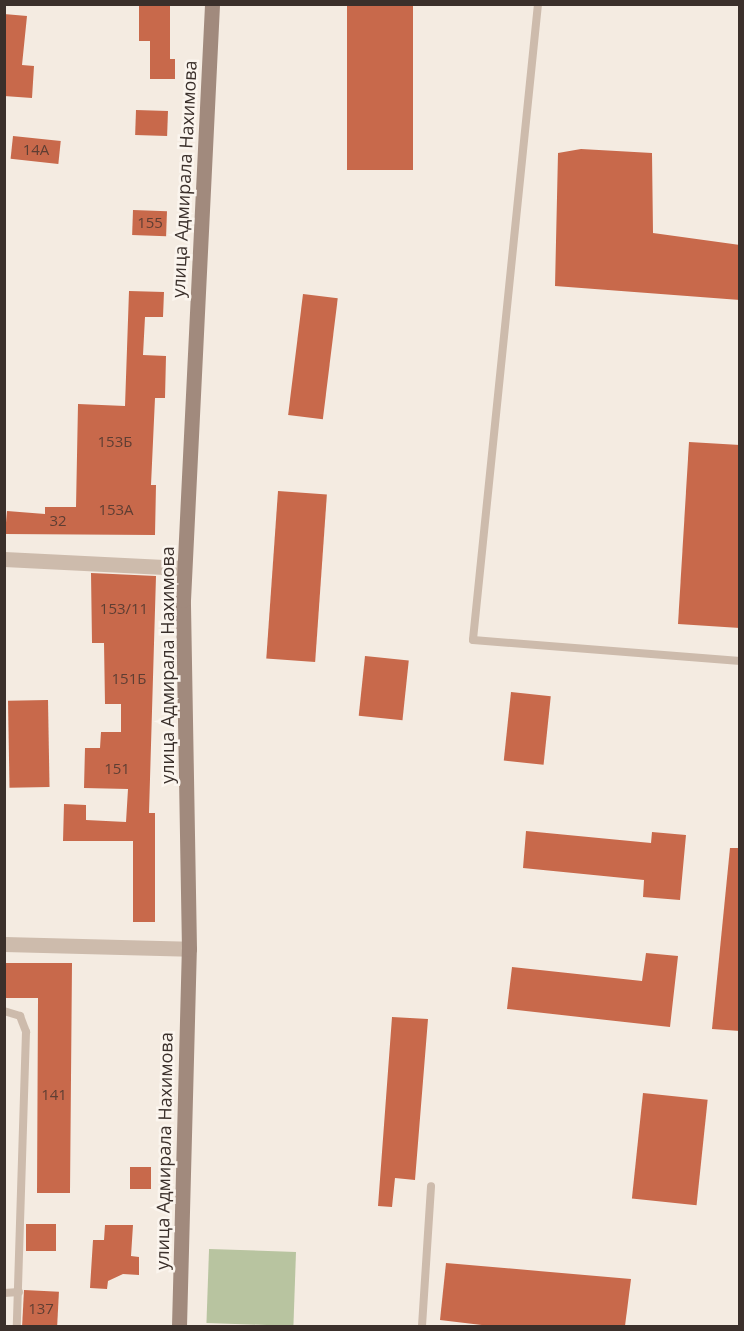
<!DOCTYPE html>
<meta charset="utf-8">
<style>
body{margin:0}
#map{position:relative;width:744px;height:1331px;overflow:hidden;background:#f4ebe1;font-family:"Open Sans",sans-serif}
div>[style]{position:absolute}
.green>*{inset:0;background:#b8c4a0;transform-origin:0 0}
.building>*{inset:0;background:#c8694b;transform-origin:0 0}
.service>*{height:8px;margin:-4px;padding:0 4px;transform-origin:4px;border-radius:4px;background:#cdbbac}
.minor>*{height:15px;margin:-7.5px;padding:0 7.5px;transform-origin:7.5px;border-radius:7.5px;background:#cdbbac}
.secondary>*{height:15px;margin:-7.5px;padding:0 7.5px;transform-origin:7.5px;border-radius:7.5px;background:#a18a7d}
span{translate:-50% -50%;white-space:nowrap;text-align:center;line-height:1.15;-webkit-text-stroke:5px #fbf5ee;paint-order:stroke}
.number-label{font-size:15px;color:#5e3e33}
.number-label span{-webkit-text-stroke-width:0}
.street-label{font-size:18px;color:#3b302b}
.frame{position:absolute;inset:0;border:6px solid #3b302b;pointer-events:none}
</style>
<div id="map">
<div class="green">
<i style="left:296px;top:1252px;width:74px;height:87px;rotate:92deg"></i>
</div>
<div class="building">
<i style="clip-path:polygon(139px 4px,170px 4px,170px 59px,175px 59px,175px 79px,150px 79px,150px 41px,139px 41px)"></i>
<i style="left:347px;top:4px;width:66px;height:166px"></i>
<i style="clip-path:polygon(4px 14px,27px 16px,22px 65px,34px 66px,32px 98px,4px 96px)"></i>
<i style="left:136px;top:110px;width:32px;height:25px;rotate:2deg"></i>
<i style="left:13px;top:136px;width:48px;height:23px;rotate:6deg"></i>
<i style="clip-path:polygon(581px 149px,652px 153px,653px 233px,740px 245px,740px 300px,555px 286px,558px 153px)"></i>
<i style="left:133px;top:210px;width:34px;height:25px;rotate:2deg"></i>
<i style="clip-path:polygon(129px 291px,164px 292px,163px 317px,145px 317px,143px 355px,166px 356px,165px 398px,155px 398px,151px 485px,156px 485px,155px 535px,5px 534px,7px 511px,45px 514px,45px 507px,76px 507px,78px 404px,125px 406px)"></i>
<i style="left:303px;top:294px;width:35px;height:122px;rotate:7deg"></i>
<i style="clip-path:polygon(689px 442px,740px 445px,740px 628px,678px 624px)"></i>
<i style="left:278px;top:491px;width:49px;height:168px;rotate:4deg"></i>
<i style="clip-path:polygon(91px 573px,156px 576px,149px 813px,155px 813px,155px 922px,133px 922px,133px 841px,63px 841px,64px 804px,86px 805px,86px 820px,126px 822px,128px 789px,84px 788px,85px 748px,100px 748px,101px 732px,121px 732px,121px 704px,105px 704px,104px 643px,92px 643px)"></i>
<i style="left:365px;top:656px;width:44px;height:60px;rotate:6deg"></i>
<i style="left:511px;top:692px;width:40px;height:69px;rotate:6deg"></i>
<i style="left:48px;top:700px;width:87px;height:40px;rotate:89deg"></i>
<i style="clip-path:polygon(526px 831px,651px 843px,652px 832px,686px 835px,680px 900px,643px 897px,644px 880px,523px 868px)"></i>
<i style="clip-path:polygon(730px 848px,740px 848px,740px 1031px,712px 1029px)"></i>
<i style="clip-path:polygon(646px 953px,678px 956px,670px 1027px,507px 1009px,512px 967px,642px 981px)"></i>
<i style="clip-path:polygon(4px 963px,72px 963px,70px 1193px,37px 1193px,38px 998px,4px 998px)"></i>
<i style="clip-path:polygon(392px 1017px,428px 1019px,415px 1180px,395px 1178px,392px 1207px,378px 1206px)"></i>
<i style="left:643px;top:1093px;width:65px;height:106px;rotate:6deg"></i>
<i style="left:130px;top:1167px;width:21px;height:22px"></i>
<i style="left:56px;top:1224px;width:27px;height:30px;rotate:90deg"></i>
<i style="clip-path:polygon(105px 1225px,133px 1225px,131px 1256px,139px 1257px,139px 1275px,123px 1274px,108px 1281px,107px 1289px,90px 1288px,93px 1240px,104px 1240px)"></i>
<i style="clip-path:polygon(446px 1263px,631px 1279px,625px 1326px,490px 1326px,440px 1320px)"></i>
<i style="left:24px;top:1290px;width:35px;height:36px;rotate:3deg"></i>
</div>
<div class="service">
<i style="left:538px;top:4px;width:639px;rotate:95.84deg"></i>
<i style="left:473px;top:640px;width:268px;rotate:4.5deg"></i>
<i style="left:4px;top:1011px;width:17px;rotate:17deg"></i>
<i style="left:20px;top:1016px;width:17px;rotate:69deg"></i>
<i style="left:26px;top:1032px;width:294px;rotate:91.8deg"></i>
<i style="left:4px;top:1293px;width:15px;rotate:-4deg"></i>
<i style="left:422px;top:1326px;width:140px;rotate:-86.3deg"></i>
</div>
<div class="minor">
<i style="left:4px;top:559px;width:180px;rotate:2.9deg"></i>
<i style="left:4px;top:944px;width:185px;rotate:1.5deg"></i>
</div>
<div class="secondary">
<i style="left:179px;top:1326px;width:377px;rotate:-88.5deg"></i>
<i style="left:189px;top:949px;width:349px;rotate:-91deg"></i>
<i style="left:183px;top:600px;width:597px;rotate:-87.21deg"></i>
</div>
<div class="number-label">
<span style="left:36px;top:150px">14А</span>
<span style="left:150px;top:223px">155</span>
<span style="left:115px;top:442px">153Б</span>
<span style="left:116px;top:510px">153А</span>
<span style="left:58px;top:521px">32</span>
<span style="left:124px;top:609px">153/11</span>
<span style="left:129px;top:679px">151Б</span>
<span style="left:117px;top:769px">151</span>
<span style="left:54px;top:1095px">141</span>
<span style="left:41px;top:1309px">137</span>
</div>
<div class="street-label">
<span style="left:184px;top:179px;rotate:-87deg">улица Адмирала Нахимова</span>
<span style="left:167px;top:665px;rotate:-90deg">улица Адмирала Нахимова</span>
<span style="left:164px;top:1151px;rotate:-89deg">улица Адмирала Нахимова</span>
</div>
<div class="frame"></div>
</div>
